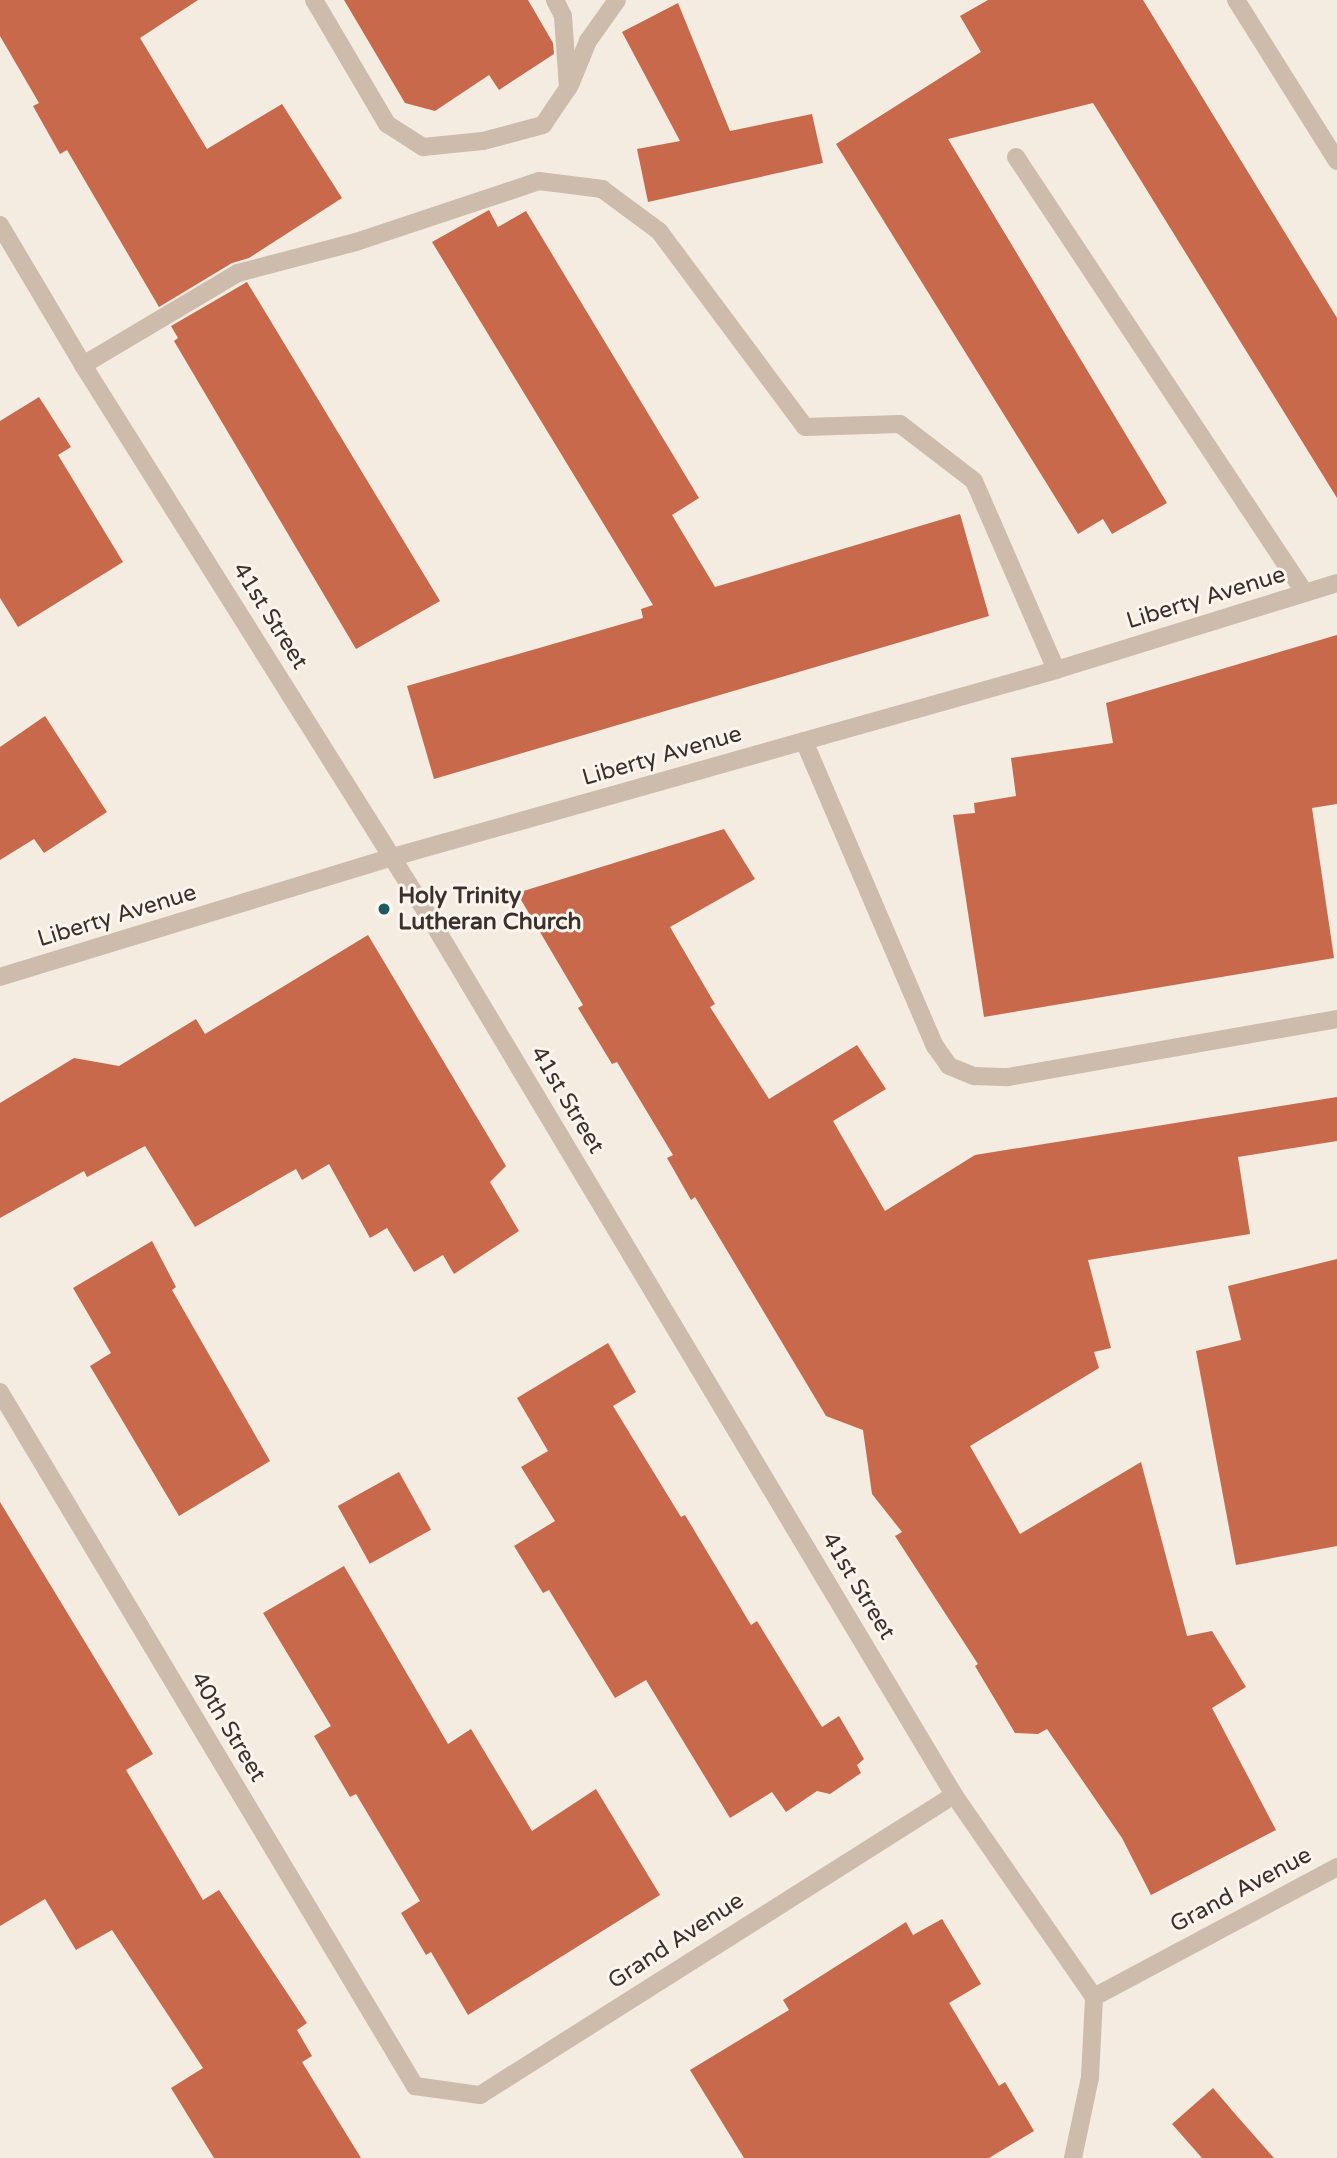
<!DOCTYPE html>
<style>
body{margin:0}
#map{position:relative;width:1337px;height:2158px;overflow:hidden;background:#f4ebe1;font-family:"Varela Round",sans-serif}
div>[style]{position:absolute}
.building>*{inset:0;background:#c8694b;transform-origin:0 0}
.lane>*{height:18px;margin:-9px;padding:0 9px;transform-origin:9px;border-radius:9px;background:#cdbbac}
.street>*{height:18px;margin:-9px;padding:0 9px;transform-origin:9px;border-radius:9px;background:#cdbbac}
.dots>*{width:19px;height:19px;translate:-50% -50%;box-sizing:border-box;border:4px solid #fbf5ee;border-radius:50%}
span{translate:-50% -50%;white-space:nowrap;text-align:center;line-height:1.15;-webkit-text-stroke:6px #fbf5ee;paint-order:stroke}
.street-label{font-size:23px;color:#3b302b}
.poi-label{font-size:23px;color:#3b302b;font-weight:700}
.left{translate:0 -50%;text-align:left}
</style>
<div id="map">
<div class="building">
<i style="clip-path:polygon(0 0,198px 0,140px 38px,207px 149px,282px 104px,342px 198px,249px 258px,232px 263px,159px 307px,67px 150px,60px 154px,33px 106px,39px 103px,0 36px)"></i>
<i style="clip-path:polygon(344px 0,528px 0,553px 43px,554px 54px,499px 90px,489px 75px,435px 111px,405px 103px)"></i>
<i style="clip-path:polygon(988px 0,1143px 0,1337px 318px,1337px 498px,1093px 103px,948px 139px,1167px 503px,1112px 534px,1103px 519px,1078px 534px,836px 144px,981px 52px,960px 16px)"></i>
<i style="clip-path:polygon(678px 3px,730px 131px,812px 114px,823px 163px,648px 202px,637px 149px,680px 141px,622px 32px)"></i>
<i style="clip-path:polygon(489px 210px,498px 227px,526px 211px,699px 498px,672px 515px,715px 587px,960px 514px,989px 616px,434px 779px,407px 686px,643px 618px,641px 609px,653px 605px,432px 242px)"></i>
<i style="clip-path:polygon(247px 282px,440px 601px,356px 649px,174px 341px,178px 338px,171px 326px)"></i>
<i style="clip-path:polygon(39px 397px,71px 447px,58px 455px,123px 562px,18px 627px,0 598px,0 421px)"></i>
<i style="clip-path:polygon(1337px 635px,1337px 804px,1312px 808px,1334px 958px,984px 1017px,953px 815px,975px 813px,974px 803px,1016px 796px,1011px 758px,1113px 743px,1106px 703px)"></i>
<i style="clip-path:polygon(45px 716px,107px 812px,44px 853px,34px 839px,0 860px,0 747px)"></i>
<i style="clip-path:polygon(724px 829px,755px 879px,670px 927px,715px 1004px,710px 1007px,769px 1099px,857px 1045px,886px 1089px,833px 1121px,885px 1211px,975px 1155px,1337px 1097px,1337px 1141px,1238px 1157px,1250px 1234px,1088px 1260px,1111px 1348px,1094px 1352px,1099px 1368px,970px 1446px,1020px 1534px,1141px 1462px,1187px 1636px,1212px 1631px,1246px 1687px,1212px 1708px,1276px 1830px,1151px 1895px,1122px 1838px,1047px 1729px,1038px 1734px,1015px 1733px,975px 1666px,978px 1664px,895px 1536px,902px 1532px,872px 1494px,863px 1430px,826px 1416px,695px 1197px,691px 1200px,667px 1158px,673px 1155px,617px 1062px,612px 1064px,578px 1008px,583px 1005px,517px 893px)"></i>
<i style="clip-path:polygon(368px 935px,506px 1166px,490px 1182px,519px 1231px,454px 1274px,443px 1255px,414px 1272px,387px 1228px,370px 1238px,329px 1164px,302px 1180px,296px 1169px,195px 1227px,145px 1146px,87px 1177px,84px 1171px,0 1218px,0 1103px,74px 1058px,119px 1066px,196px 1019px,205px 1034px)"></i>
<i style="clip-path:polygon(152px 1241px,176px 1287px,172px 1290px,270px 1461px,179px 1516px,90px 1366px,111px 1353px,73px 1288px)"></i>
<i style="clip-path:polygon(1337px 1259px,1337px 1546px,1236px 1565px,1196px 1351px,1241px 1340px,1228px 1286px)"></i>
<i style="clip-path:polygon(608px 1343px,636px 1392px,613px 1406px,681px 1517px,685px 1515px,751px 1625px,757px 1621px,822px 1727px,839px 1716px,864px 1759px,857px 1765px,861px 1773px,830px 1794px,817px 1791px,786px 1812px,772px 1792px,730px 1818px,646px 1680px,615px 1698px,549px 1590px,543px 1593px,514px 1546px,555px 1521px,521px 1467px,548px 1451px,517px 1398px)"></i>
<i style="left:399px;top:1472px;width:66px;height:70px;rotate:61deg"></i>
<i style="clip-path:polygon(0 1502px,153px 1754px,126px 1770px,203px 1900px,219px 1890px,307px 2023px,297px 2030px,312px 2056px,302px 2062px,361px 2158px,214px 2158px,171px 2088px,203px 2068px,112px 1930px,76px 1950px,45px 1899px,0 1926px)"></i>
<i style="clip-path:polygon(344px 1566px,448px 1744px,471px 1729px,532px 1831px,596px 1789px,660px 1895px,468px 2015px,431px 1952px,426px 1955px,401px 1913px,420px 1901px,356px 1794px,350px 1797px,314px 1736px,331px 1726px,263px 1613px)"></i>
<i style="clip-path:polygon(942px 1919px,981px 1984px,949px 2003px,999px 2086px,1005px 2082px,1034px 2131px,989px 2158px,744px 2158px,690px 2070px,789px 2010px,783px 2000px,906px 1922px,913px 1935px)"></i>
<i style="clip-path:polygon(1213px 2088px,1236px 2115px,1274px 2158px,1202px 2158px,1172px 2124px)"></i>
</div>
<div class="lane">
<i style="left:314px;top:0;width:144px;rotate:59.5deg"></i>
<i style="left:387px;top:124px;width:43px;rotate:32.6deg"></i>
<i style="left:423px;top:147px;width:60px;rotate:-5.7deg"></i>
<i style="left:483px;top:141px;width:62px;rotate:-14.9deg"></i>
<i style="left:543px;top:125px;width:45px;rotate:-56deg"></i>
<i style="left:568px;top:88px;width:72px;rotate:-94deg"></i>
<i style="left:563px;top:16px;width:18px;rotate:-117deg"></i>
<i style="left:570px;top:85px;width:48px;rotate:-67.8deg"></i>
<i style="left:588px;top:41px;width:50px;rotate:-54.7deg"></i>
<i style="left:1016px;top:157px;width:523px;rotate:56.46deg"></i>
<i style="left:83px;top:365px;width:180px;rotate:-30.7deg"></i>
<i style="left:238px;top:273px;width:122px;rotate:-14.7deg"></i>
<i style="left:356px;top:242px;width:193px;rotate:-18.4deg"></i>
<i style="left:539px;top:181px;width:64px;rotate:7.2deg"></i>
<i style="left:602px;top:189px;width:71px;rotate:36.4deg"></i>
<i style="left:659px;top:231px;width:244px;rotate:53.3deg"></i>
<i style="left:805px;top:427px;width:95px;rotate:-1.8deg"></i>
<i style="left:900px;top:424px;width:93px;rotate:37.6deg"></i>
<i style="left:974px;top:481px;width:206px;rotate:66.5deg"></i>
<i style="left:804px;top:741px;width:332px;rotate:66.8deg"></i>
<i style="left:935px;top:1046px;width:24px;rotate:55deg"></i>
<i style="left:949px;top:1066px;width:27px;rotate:22deg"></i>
<i style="left:974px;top:1076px;width:34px;rotate:2deg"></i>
<i style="left:1008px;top:1077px;width:334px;rotate:-10deg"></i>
</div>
<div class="street">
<i style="left:1236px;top:0;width:190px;rotate:57.9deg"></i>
<i style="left:0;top:225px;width:163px;rotate:59.3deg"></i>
<i style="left:83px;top:365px;width:643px;rotate:57.89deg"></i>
<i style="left:425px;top:910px;width:1031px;rotate:59.13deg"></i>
<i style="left:954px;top:1795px;width:246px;rotate:55.3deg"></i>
<i style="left:0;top:977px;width:411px;rotate:-17deg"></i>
<i style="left:393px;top:857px;width:689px;rotate:-15.75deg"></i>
<i style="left:1056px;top:670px;width:294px;rotate:-17.2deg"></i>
<i style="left:0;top:1392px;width:809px;rotate:59.12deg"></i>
<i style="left:415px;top:2086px;width:66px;rotate:7.9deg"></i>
<i style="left:480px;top:2095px;width:561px;rotate:-32.33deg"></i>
<i style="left:1094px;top:1997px;width:276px;rotate:-28.1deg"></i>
<i style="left:1073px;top:2158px;width:83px;rotate:-78.1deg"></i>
<i style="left:1090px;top:2077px;width:80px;rotate:-87.1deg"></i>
</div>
<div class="dots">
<i style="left:384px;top:909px;background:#1f5a5e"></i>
</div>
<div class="street-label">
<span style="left:1206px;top:598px;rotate:-17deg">Liberty Avenue</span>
<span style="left:270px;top:616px;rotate:58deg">41st Street</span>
<span style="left:662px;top:756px;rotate:-16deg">Liberty Avenue</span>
<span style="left:117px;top:916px;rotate:-17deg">Liberty Avenue</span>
<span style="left:567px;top:1100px;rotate:59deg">41st Street</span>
<span style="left:858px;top:1586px;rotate:59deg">41st Street</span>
<span style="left:228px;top:1727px;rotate:59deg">40th Street</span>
<span style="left:1241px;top:1890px;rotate:-28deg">Grand Avenue</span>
<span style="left:676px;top:1941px;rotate:-33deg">Grand Avenue</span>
</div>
<div class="poi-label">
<span class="left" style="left:398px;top:909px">Holy Trinity<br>Lutheran Church</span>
</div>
</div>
